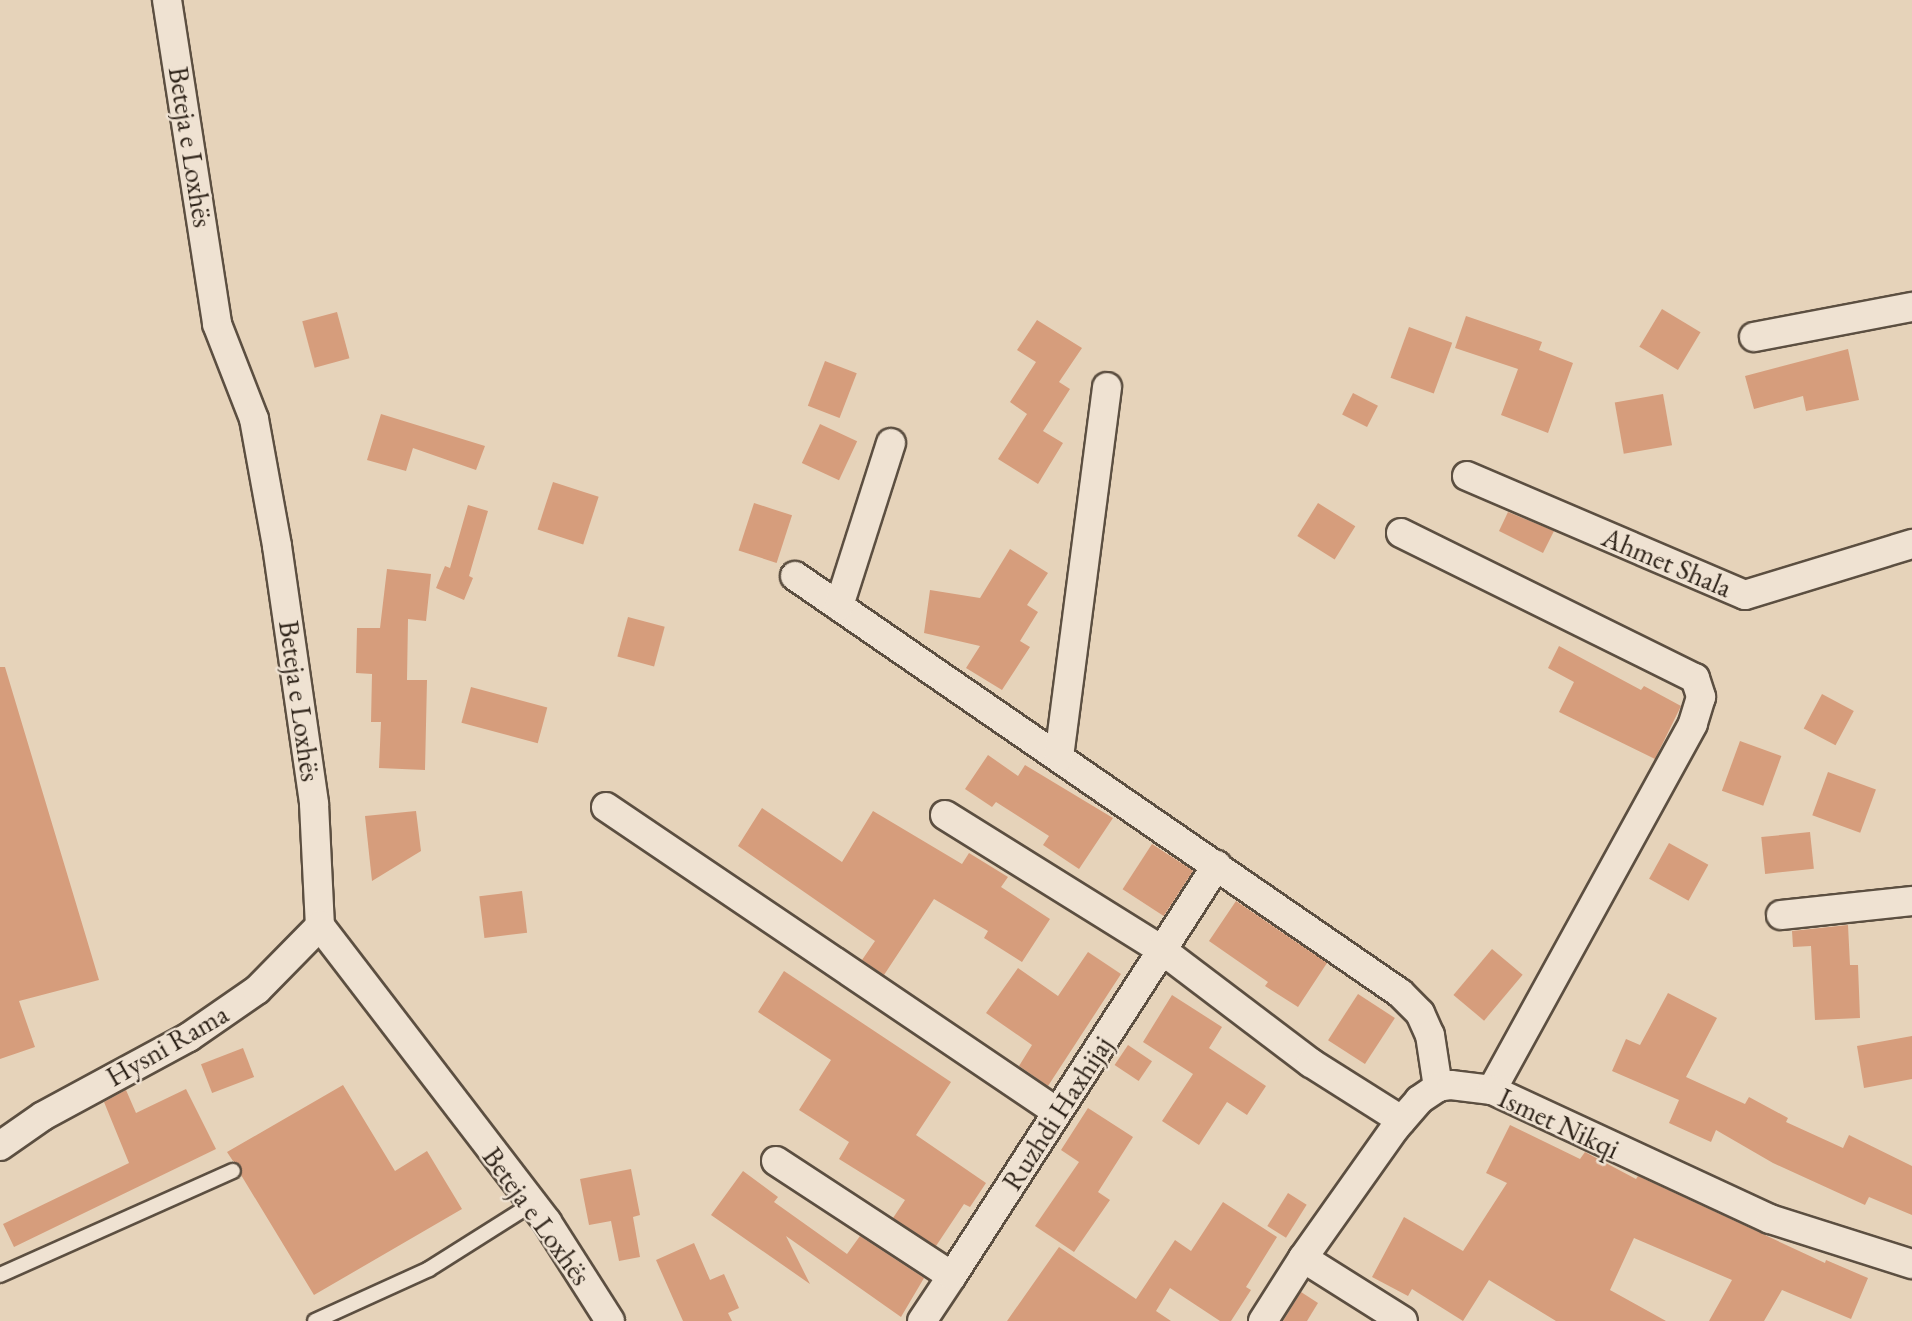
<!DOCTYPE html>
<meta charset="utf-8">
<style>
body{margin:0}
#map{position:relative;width:1912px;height:1321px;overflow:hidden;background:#e6d3ba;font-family:"EB Garamond",serif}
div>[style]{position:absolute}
.building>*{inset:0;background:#d69d7c;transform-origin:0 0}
.roads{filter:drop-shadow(2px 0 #5c4f41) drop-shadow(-2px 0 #5c4f41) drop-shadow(0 2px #5c4f41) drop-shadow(0 -2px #5c4f41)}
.service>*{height:14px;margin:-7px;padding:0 7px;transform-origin:7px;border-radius:7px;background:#efe2d2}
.minor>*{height:28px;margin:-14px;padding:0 14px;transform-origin:14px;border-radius:14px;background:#efe2d2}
span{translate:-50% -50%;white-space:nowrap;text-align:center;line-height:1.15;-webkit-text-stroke:5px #efe2d2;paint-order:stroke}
.street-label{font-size:28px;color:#2e2319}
</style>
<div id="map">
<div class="building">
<i style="left:1662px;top:309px;width:45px;height:44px;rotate:31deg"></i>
<i style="left:337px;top:312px;width:48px;height:36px;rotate:75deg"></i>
<i style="clip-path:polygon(1466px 316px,1542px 342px,1539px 350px,1573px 363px,1548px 433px,1501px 415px,1518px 369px,1455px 348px)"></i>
<i style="clip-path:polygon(1037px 320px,1082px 348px,1059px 382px,1070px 389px,1043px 431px,1063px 443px,1038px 484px,998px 459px,1027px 414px,1010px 402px,1036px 362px,1017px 350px)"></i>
<i style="left:1409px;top:327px;width:46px;height:54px;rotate:20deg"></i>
<i style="clip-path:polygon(1848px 349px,1859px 400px,1806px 411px,1803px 396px,1754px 409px,1745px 376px)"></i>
<i style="left:825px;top:361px;width:34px;height:48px;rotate:21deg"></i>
<i style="left:1353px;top:393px;width:28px;height:24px;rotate:27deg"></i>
<i style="left:1663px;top:394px;width:52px;height:49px;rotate:80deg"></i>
<i style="clip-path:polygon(381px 414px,485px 446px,476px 470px,413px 448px,406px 471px,367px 460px)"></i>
<i style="left:820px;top:424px;width:41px;height:43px;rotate:25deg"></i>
<i style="left:553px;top:482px;width:48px;height:50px;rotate:18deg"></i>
<i style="left:754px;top:503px;width:40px;height:50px;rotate:18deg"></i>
<i style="left:1318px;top:503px;width:44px;height:39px;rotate:32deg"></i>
<i style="clip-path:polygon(468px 505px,488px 511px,469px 576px,473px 578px,464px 600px,436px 588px,445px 566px,450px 568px)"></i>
<i style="clip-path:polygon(1508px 512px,1554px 531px,1543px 553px,1499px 531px)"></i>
<i style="clip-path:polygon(1010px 549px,1048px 573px,1027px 605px,1038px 612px,1020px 641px,1030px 647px,1002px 690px,966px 668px,980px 646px,924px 633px,930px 590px,980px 598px)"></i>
<i style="clip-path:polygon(387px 569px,431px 574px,426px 621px,408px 619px,407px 680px,427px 680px,425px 770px,379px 768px,381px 722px,371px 722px,372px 674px,356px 673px,357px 628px,380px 628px)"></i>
<i style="left:628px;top:617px;width:38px;height:41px;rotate:15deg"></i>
<i style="clip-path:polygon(1559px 646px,1641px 690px,1644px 686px,1681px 706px,1655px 759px,1559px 712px,1574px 682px,1548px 668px)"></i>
<i style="clip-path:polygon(0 667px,5px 667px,99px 980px,19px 1001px,35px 1047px,0 1059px)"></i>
<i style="left:471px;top:687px;width:79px;height:37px;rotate:15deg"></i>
<i style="left:1822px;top:694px;width:36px;height:39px;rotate:28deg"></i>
<i style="left:1740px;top:741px;width:44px;height:53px;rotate:20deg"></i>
<i style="clip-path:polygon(988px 755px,1018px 776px,1025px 765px,1113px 818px,1079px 869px,1043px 845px,1049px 836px,996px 802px,992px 807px,965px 789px)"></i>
<i style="left:1828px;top:772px;width:51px;height:46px;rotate:20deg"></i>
<i style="clip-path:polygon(762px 808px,842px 862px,873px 811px,962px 864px,969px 853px,1008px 877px,1001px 887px,1050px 919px,1022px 962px,984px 938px,988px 931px,934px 899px,884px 975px,862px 960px,875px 941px,738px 846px)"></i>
<i style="clip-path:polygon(416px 811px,421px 851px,372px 881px,365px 816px)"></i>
<i style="left:1810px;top:832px;width:37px;height:49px;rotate:84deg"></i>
<i style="left:1669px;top:843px;width:45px;height:41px;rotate:29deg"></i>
<i style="left:1152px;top:844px;width:49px;height:54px;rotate:33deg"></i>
<i style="left:522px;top:891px;width:42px;height:43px;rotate:83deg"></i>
<i style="clip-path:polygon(1236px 901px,1327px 963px,1298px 1007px,1265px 986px,1268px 982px,1209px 941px)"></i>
<i style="clip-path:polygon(1848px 925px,1850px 965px,1858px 965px,1860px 1018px,1815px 1020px,1811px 946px,1793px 947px,1792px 931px)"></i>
<i style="left:1492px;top:949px;width:40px;height:60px;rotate:40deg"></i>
<i style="clip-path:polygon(1088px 952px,1121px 974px,1048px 1086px,1019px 1066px,1032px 1045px,986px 1013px,1018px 968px,1058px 996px)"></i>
<i style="clip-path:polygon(784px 971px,951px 1082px,916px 1135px,986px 1183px,970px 1207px,964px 1204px,936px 1246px,893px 1218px,905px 1200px,839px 1159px,849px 1142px,799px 1110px,831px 1060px,758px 1012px)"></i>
<i style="clip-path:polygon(1668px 993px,1717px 1018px,1686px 1077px,1745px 1104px,1749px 1097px,1788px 1118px,1786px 1122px,1843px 1148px,1849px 1135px,1912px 1166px,1912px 1215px,1869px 1197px,1865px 1205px,1773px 1163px,1716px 1130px,1711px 1142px,1669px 1123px,1679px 1100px,1612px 1071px,1626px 1039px,1640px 1045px)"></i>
<i style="left:1358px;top:994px;width:44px;height:55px;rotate:33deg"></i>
<i style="clip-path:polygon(1172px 995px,1222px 1027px,1209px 1048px,1266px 1086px,1247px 1115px,1227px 1102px,1199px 1145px,1162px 1121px,1193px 1074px,1143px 1042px)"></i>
<i style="clip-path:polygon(1912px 1036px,1912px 1079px,1864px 1088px,1857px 1046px)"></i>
<i style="left:1128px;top:1045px;width:29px;height:24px;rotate:34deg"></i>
<i style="left:243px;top:1048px;width:31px;height:45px;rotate:69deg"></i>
<i style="clip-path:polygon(343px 1085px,395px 1171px,427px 1151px,462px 1209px,314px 1295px,241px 1175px,241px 1166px,233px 1161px,227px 1152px)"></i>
<i style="clip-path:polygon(186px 1089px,216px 1149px,14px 1247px,3px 1224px,129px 1163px,104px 1102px,126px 1090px,136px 1113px)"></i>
<i style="clip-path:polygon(1088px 1108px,1133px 1137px,1098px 1192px,1110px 1200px,1074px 1252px,1035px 1226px,1079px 1162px,1061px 1150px)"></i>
<i style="clip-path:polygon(1510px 1125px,1580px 1159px,1585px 1152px,1636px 1179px,1638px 1176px,1825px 1263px,1826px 1260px,1868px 1278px,1851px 1319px,1782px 1290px,1764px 1321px,1709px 1321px,1732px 1280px,1634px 1238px,1610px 1290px,1666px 1321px,1556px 1321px,1489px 1280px,1463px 1321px,1412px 1289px,1408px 1296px,1372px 1277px,1404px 1217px,1463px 1251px,1507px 1183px,1486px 1173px)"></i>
<i style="clip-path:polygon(631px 1169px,640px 1215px,633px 1217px,640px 1257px,619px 1261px,611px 1221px,589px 1225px,580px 1179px)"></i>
<i style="clip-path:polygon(743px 1171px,778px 1197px,774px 1202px,847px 1254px,860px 1236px,924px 1278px,901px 1317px,786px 1236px,810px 1284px,711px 1215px)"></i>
<i style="left:1288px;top:1193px;width:22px;height:39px;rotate:32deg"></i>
<i style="clip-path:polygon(1223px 1202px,1277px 1237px,1246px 1287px,1251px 1290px,1231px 1321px,1220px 1321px,1170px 1288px,1156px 1311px,1171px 1321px,1007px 1321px,1059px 1247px,1136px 1299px,1175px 1240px,1191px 1251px)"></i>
<i style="clip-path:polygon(694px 1243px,710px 1280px,724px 1274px,739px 1308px,728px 1313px,732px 1321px,683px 1321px,656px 1260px)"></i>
<i style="clip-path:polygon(1301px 1292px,1318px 1303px,1307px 1321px,1283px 1321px)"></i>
</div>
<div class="roads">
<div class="service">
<i style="left:0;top:1275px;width:255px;rotate:-24.1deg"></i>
<i style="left:315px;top:1321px;width:125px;rotate:-24.5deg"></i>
<i style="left:429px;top:1269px;width:122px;rotate:-32.3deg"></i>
</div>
<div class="minor">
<i style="left:167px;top:0;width:328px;rotate:81.2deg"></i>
<i style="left:217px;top:324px;width:102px;rotate:68.7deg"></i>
<i style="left:254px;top:419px;width:129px;rotate:79.7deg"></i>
<i style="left:277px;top:546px;width:261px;rotate:81.8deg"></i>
<i style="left:314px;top:804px;width:122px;rotate:87.2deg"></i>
<i style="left:320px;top:926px;width:373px;rotate:52.5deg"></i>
<i style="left:547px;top:1222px;width:117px;rotate:57.5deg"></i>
<i style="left:1754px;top:337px;width:161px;rotate:-10.8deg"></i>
<i style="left:1467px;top:476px;width:302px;rotate:23.2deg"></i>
<i style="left:1745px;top:595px;width:175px;rotate:-17deg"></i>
<i style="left:1401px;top:533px;width:328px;rotate:26.3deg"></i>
<i style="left:1695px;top:678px;width:20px;rotate:72deg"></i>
<i style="left:1701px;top:697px;width:28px;rotate:107deg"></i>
<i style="left:1693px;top:724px;width:418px;rotate:118.8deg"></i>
<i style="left:795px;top:576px;width:735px;rotate:34.58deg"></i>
<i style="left:1400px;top:993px;width:28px;rotate:45deg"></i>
<i style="left:1420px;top:1013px;width:24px;rotate:66deg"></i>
<i style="left:1430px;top:1035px;width:53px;rotate:81.3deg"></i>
<i style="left:839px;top:606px;width:171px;rotate:-72.3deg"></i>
<i style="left:1059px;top:757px;width:373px;rotate:-82.6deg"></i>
<i style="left:606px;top:807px;width:544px;rotate:34.07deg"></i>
<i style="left:945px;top:815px;width:256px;rotate:31.9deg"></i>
<i style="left:1162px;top:950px;width:187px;rotate:37.2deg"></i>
<i style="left:1311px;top:1063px;width:107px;rotate:32.3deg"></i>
<i style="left:1781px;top:915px;width:132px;rotate:-6.1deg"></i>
<i style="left:0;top:1146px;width:52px;rotate:-34.9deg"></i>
<i style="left:43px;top:1116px;width:166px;rotate:-28.4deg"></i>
<i style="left:189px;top:1037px;width:83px;rotate:-34.7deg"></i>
<i style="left:257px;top:990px;width:90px;rotate:-45.5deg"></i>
<i style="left:776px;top:1161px;width:210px;rotate:33.2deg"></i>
<i style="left:952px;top:1276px;width:54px;rotate:123.7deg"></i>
<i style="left:1303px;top:1258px;width:118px;rotate:32.2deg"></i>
<i style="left:952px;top:1276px;width:489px;rotate:-57.2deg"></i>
<i style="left:1263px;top:1321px;width:75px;rotate:-57.6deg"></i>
<i style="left:1303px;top:1258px;width:159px;rotate:-54.7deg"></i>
<i style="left:1395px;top:1128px;width:37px;rotate:-49deg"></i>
<i style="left:1419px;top:1100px;width:23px;rotate:-34deg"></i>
<i style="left:1438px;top:1087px;width:13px;rotate:-9deg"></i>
<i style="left:1451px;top:1085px;width:41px;rotate:7deg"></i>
<i style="left:1492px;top:1090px;width:306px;rotate:24.9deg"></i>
<i style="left:1770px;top:1219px;width:149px;rotate:17.6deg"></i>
</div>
</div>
<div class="street-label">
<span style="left:191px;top:147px;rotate:81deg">Beteja e Loxhës</span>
<span style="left:1667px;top:562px;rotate:23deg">Ahmet Shala</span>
<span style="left:300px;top:701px;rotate:82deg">Beteja e Loxhës</span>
<span style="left:167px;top:1045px;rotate:-30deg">Hysni Rama</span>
<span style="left:1057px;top:1113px;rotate:-57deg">Ruzhdi Haxhijaj</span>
<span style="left:1559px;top:1123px;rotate:25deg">Ismet Nikqi</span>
<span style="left:537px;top:1216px;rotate:54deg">Beteja e Loxhës</span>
</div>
</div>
